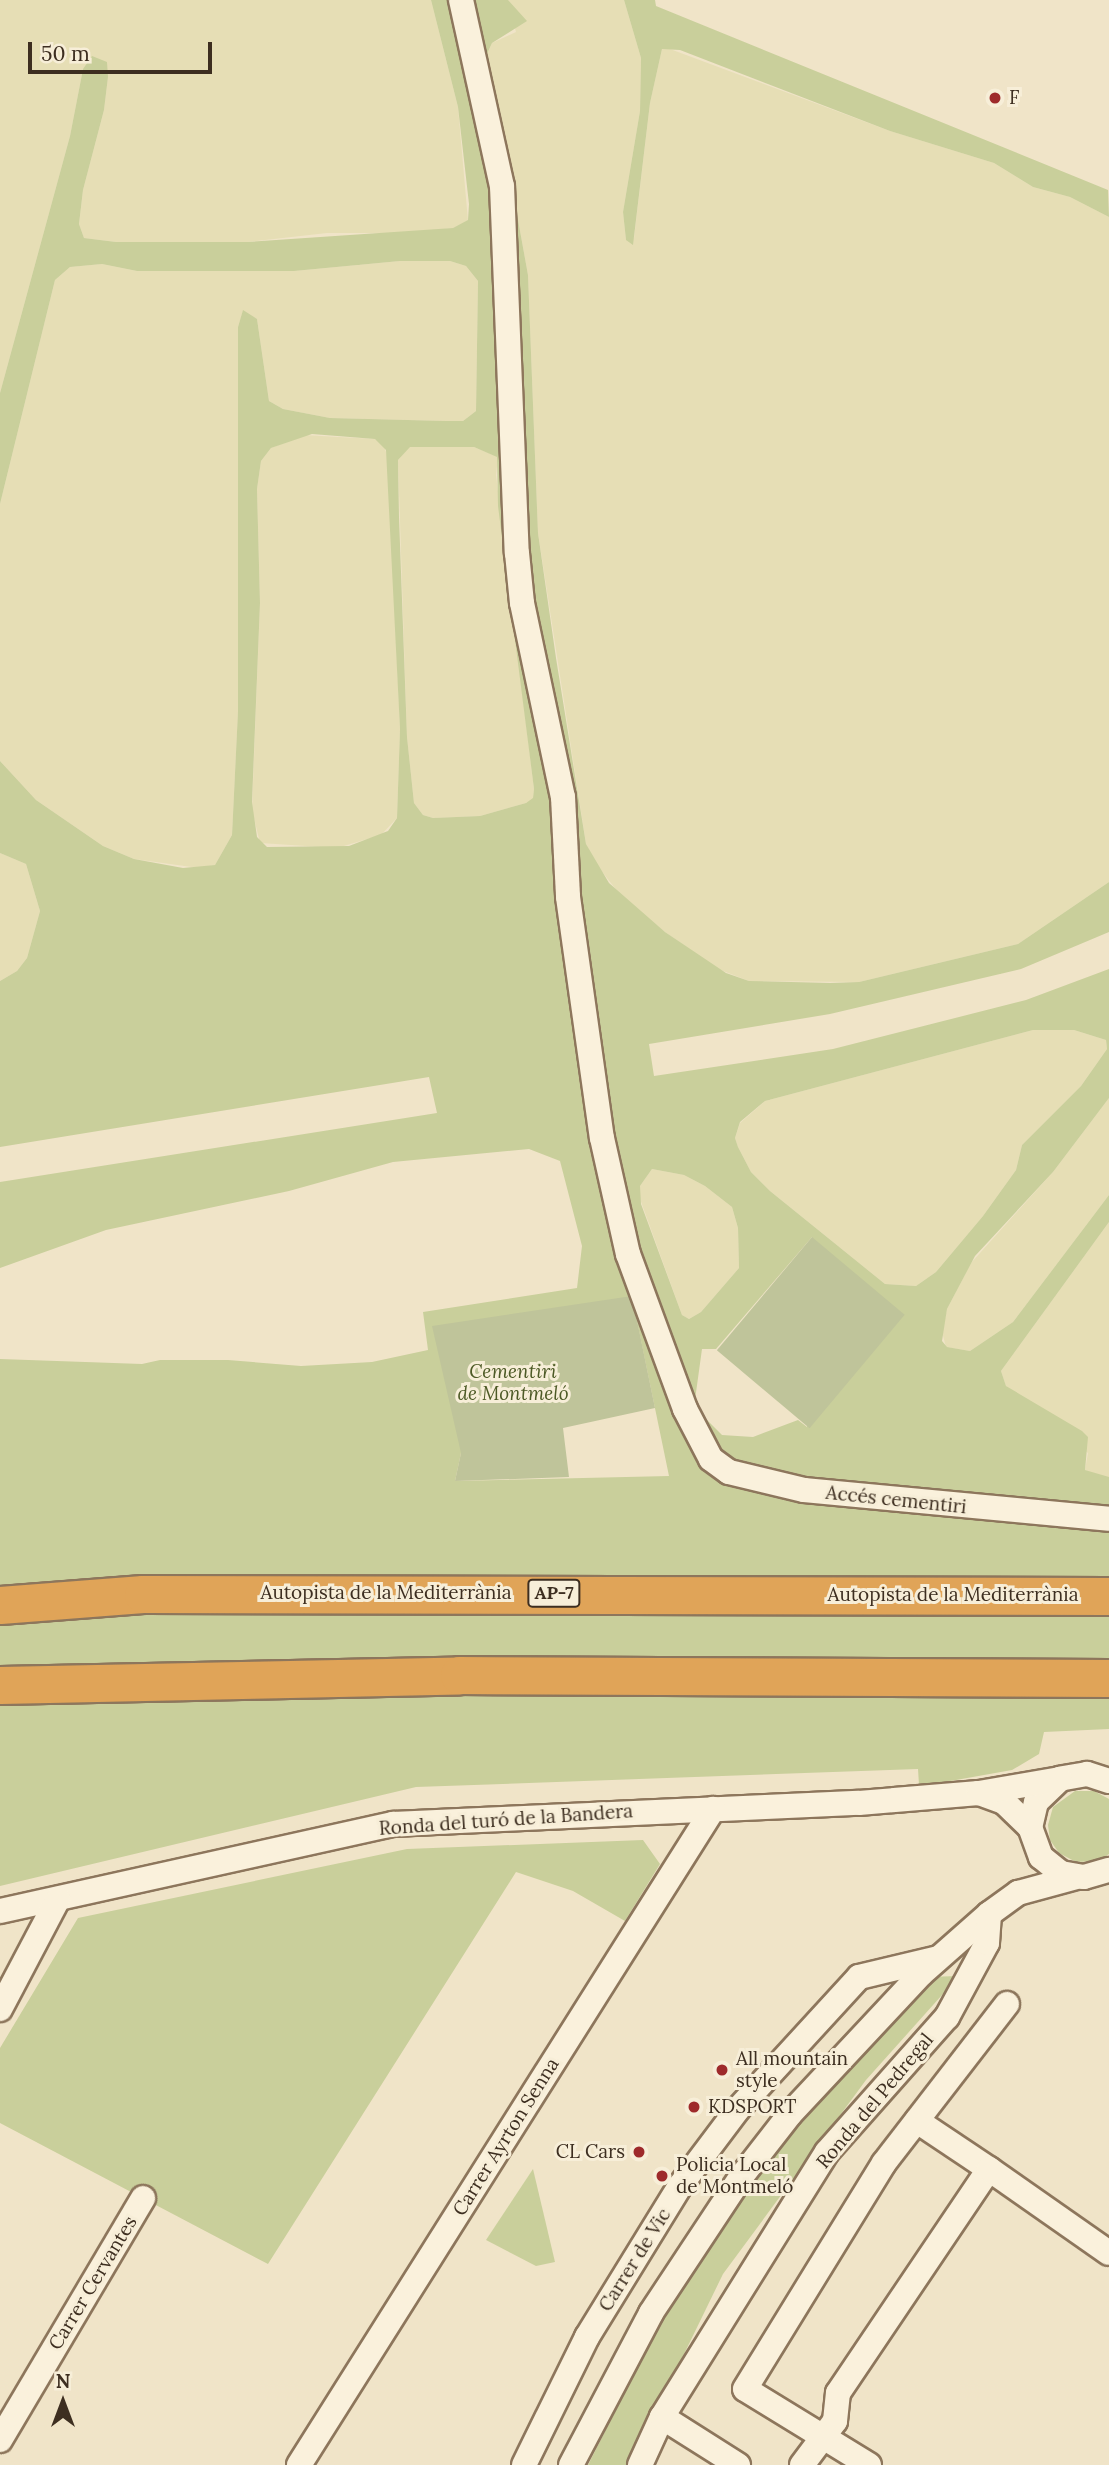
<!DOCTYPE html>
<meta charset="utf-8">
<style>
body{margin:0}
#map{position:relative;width:1109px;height:2465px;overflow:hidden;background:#f0e4c8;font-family:Lora,serif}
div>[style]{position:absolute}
.farmland>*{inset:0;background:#e6deb5}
.green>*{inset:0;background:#c9cf9b}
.cemetery>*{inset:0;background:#bfc49a;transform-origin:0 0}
.roads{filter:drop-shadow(2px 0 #8d765c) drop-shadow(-2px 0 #8d765c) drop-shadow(0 2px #8d765c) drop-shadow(0 -2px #8d765c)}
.minor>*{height:24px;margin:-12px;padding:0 12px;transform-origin:12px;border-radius:12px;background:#faf1dc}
.highway>*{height:37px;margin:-18.5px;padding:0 18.5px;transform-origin:18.5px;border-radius:18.5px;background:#e0a458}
.dots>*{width:19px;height:19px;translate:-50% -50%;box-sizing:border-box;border:4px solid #f7eed8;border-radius:50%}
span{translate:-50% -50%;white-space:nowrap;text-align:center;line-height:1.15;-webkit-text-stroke:6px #f7eed8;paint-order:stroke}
.shield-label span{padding:2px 5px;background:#f7eed8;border:2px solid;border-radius:5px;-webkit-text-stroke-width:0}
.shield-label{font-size:18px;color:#3d2e20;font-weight:700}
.poi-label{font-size:19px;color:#3d2e20}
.left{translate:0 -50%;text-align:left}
.right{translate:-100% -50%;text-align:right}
.park-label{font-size:19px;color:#4d5a26;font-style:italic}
.street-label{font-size:19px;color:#3d2e20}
.north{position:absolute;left:28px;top:2367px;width:70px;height:70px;-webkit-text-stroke:5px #f7eed8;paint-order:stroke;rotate:0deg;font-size:19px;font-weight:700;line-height:28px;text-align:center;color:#3d2e20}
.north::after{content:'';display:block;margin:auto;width:24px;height:32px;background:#3d2e20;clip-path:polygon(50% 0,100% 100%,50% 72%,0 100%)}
.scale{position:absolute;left:28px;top:42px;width:184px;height:32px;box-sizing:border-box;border:4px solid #3d2e20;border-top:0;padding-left:9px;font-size:21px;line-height:24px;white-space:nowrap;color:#3d2e20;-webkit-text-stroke:5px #f7eed8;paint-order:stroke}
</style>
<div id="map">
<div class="farmland">
<i style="clip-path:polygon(0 0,431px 0,458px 107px,468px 221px,453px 228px,407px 233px,327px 233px,248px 242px,116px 242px,84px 238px,79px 224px,83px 190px,104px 110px,108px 77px,83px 69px,70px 136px,0 393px)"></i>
<i style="clip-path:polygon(508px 0,624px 0,641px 58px,640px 111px,623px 212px,626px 240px,634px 238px,650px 103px,662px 49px,670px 49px,890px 131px,994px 163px,1033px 187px,1070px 197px,1109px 217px,1109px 882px,1018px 944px,859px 982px,749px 981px,718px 969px,665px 932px,621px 896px,593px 860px,586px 844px,538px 533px,528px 275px,492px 76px,485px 58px,492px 43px,516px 32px)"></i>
<i style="clip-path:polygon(400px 261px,450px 261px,466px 266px,478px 281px,476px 411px,463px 421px,446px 421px,330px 418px,283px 409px,269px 401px,257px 319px,243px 311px,238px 327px,238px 711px,232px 835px,215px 865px,199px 868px,134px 859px,103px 846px,36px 800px,0 761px,0 504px,55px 280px,70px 267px,102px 264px,137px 271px,294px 271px)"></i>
<i style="clip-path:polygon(304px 435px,375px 439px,383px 443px,388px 458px,400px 729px,397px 818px,381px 835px,337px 848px,260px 843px,252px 810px,260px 603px,257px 489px,261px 461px,271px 448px)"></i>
<i style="clip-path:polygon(418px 446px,474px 447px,498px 457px,496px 475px,534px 789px,533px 799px,526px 803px,480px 816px,433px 818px,423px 815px,414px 803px,407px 737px,398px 460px,409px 447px)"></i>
<i style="clip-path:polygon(0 853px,26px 864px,40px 911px,27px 958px,17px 971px,0 981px)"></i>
<i style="clip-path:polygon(1033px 1030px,1074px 1030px,1106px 1040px,1107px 1049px,1081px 1086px,1022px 1145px,1016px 1170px,983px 1216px,936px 1272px,916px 1286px,885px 1284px,770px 1191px,751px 1172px,738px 1147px,735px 1138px,740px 1123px,765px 1101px)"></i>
<i style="clip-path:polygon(1109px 1098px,1109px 1195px,1013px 1322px,970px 1351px,946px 1347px,942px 1332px,947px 1309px,971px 1263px,1053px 1172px)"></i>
<i style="clip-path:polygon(652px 1169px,684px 1175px,705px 1186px,732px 1207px,738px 1228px,739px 1268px,701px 1312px,689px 1319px,682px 1315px,640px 1199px,640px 1186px)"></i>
<i style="clip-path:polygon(1109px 1222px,1109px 1477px,1101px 1477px,1085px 1470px,1088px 1453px,1006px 1386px,1001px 1371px)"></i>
</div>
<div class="green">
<i style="clip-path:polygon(evenodd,431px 0,508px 0,527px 21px,492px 43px,485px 58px,492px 76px,528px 275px,538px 533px,556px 658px,586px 844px,609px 883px,665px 932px,726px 973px,749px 981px,830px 983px,859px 982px,1018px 944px,1109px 882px,1109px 932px,1021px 969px,830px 1014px,649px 1044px,654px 1076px,833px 1049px,1026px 1000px,1109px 969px,1109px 1098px,1053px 1172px,975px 1256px,947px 1309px,942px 1341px,947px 1347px,970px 1351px,1013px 1322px,1109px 1195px,1109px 1222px,1001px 1371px,1006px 1386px,1082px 1431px,1088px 1437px,1085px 1470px,1109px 1477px,1109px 1729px,1044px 1732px,1039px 1754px,1012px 1770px,928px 1785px,919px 1785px,918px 1769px,416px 1787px,0 1886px,0 1359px,142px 1364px,160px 1360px,228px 1360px,301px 1366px,372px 1362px,428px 1350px,423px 1312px,577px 1288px,582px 1246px,560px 1161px,529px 1149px,393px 1162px,289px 1191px,106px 1230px,0 1268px,0 1182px,437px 1113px,429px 1077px,0 1147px,0 981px,17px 971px,27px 958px,40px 911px,26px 864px,0 853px,0 761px,36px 800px,103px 846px,134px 859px,183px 868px,215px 865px,232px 835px,238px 711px,238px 327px,243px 310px,257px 319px,269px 401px,283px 409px,330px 418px,446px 421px,463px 421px,476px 411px,478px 281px,466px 266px,450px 261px,400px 261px,294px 271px,137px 271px,102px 264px,70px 267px,55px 280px,0 504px,0 393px,70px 136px,83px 69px,92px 56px,107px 62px,108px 77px,104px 110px,83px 190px,79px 224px,84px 238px,116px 242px,248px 242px,453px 228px,468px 220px,469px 204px,458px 107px,431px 0,312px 434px,375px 439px,386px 450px,400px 729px,397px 818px,388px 831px,349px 846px,267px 847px,257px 837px,252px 802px,260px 603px,257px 489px,261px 461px,271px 448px,312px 434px,431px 0,410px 447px,474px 447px,497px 457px,498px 506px,534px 789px,533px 798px,526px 803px,480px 816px,433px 818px,423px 815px,414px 803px,407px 737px,399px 517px,398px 460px,410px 447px,431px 0,1033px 1030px,1074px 1030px,1106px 1040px,1107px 1049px,1081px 1086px,1022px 1145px,1016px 1170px,983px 1216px,936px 1272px,916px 1286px,885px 1284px,770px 1191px,751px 1172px,738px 1147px,735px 1138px,740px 1122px,765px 1101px,1033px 1030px,431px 0,652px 1169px,684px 1175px,705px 1186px,732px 1207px,738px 1228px,739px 1268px,701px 1312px,689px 1319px,682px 1315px,641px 1204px,640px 1186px,652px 1169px,431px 0,812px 1237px,807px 1427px,798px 1420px,753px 1437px,722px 1435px,694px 1407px,702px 1349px,716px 1349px,812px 1237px,431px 0,632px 1297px,669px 1476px,455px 1481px,461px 1453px,632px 1297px)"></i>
<i style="clip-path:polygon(624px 0,655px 0,656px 6px,1108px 190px,1109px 217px,1070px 197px,1033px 187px,994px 163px,890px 131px,680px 50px,662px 49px,650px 103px,633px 245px,626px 240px,623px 212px,640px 111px,641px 58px)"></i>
<i style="clip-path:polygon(1075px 1791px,1094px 1791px,1109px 1799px,1109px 1854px,1098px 1861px,1076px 1862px,1059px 1853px,1050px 1840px,1048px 1825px,1053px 1807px)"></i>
<i style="clip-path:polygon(643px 1840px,660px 1864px,625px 1921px,573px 1891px,516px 1872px,268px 2264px,0 2123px,0 2048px,78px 1918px,407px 1849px)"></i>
<i style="clip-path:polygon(959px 1976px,866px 2080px,723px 2274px,630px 2465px,588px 2465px,656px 2331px,801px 2109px,926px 1977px)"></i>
<i style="clip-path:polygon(533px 2169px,555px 2262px,536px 2266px,486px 2240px)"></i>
</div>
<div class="cemetery">
<i style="left:812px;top:1237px;width:121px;height:148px;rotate:40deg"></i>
<i style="clip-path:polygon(632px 1296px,655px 1408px,563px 1428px,569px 1477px,455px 1481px,461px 1453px,432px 1326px)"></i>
</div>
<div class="roads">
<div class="minor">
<i style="left:461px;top:0;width:190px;rotate:77.6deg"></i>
<i style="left:502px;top:186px;width:367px;rotate:87.7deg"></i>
<i style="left:517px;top:553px;width:50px;rotate:84.3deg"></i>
<i style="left:522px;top:603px;width:198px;rotate:78.1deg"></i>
<i style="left:563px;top:797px;width:100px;rotate:87.1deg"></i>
<i style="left:568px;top:897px;width:243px;rotate:82deg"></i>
<i style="left:602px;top:1138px;width:119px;rotate:77.4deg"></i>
<i style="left:628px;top:1254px;width:165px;rotate:69.8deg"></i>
<i style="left:685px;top:1409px;width:56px;rotate:62.5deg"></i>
<i style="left:711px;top:1459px;width:22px;rotate:36deg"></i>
<i style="left:729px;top:1472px;width:77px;rotate:13.5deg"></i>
<i style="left:804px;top:1490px;width:306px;rotate:5.4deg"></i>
<i style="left:1109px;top:1781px;width:23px;rotate:-162deg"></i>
<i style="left:1087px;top:1774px;width:27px;rotate:170deg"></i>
<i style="left:1060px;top:1779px;width:33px;rotate:136deg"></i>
<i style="left:1036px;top:1802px;width:26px;rotate:103deg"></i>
<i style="left:1030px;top:1827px;width:32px;rotate:70deg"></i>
<i style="left:1041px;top:1857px;width:26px;rotate:39deg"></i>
<i style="left:1061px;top:1873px;width:23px;rotate:10deg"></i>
<i style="left:1084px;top:1877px;width:26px;rotate:-16deg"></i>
<i style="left:979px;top:1793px;width:27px;rotate:20deg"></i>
<i style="left:1004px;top:1802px;width:36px;rotate:44deg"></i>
<i style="left:0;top:1911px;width:403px;rotate:-12.5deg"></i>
<i style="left:393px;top:1824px;width:466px;rotate:-2.6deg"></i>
<i style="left:859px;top:1803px;width:120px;rotate:-4.8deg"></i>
<i style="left:979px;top:1793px;width:82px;rotate:-9.8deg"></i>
<i style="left:0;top:2009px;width:124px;rotate:-62.2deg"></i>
<i style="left:917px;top:2121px;width:87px;rotate:33.7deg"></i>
<i style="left:662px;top:2417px;width:90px;rotate:32.3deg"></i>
<i style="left:0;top:2440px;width:281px;rotate:-59.4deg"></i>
<i style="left:299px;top:2465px;width:776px;rotate:-57.74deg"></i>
<i style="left:524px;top:2465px;width:143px;rotate:-63.8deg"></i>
<i style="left:587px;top:2337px;width:177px;rotate:-58.4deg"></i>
<i style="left:680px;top:2186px;width:96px;rotate:-53deg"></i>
<i style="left:738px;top:2109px;width:179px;rotate:-47.5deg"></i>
<i style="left:859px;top:1977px;width:81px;rotate:-13.5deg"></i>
<i style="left:571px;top:2465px;width:172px;rotate:-62.2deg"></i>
<i style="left:651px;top:2313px;width:163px;rotate:-56.5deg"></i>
<i style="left:741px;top:2177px;width:80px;rotate:-52.1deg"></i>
<i style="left:790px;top:2114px;width:192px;rotate:-46.9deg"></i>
<i style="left:921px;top:1974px;width:91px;rotate:-41.4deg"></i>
<i style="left:989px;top:1914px;width:36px;rotate:-36deg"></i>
<i style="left:1018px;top:1893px;width:61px;rotate:-15.2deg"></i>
<i style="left:640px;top:2465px;width:53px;rotate:-65.4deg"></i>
<i style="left:662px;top:2417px;width:312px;rotate:-58.1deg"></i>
<i style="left:827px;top:2152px;width:181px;rotate:-48.4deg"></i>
<i style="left:947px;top:2017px;width:84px;rotate:-61.6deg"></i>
<i style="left:987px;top:1943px;width:29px;rotate:-86deg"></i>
<i style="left:802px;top:2465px;width:55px;rotate:-53.1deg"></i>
<i style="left:835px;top:2421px;width:28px;rotate:-84deg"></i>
<i style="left:838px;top:2393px;width:270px;rotate:-56deg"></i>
<i style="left:989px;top:2169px;width:146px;rotate:35deg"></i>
<i style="left:869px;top:2465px;width:145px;rotate:-148.5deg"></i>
<i style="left:745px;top:2389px;width:265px;rotate:-58.4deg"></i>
<i style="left:884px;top:2163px;width:201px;rotate:-52.3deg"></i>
</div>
<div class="highway">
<i style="left:0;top:1605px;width:143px;rotate:-4.4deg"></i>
<i style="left:143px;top:1594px;width:966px;rotate:0.12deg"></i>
<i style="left:0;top:1685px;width:459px;rotate:-1.2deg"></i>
<i style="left:459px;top:1675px;width:650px;rotate:0.26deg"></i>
</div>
</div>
<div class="dots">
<i style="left:995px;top:98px;background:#9e2a2b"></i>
<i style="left:722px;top:2070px;background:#9e2a2b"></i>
<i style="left:694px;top:2107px;background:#9e2a2b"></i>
<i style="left:639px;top:2152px;background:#9e2a2b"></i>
<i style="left:662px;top:2176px;background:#9e2a2b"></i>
</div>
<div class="shield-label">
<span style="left:554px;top:1593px">AP-7</span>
</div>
<div class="poi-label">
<span class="left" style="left:1009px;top:98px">F</span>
<span class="left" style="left:736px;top:2070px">All mountain<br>style</span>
<span class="left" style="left:708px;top:2107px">KDSPORT</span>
<span class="right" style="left:625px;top:2152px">CL Cars</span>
<span class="left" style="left:676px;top:2176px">Policia Local<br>de Montmeló</span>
</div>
<div class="park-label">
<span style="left:513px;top:1383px">Cementiri<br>de Montmeló</span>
</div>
<div class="street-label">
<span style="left:896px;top:1500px;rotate:6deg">Accés cementiri</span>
<span style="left:386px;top:1593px">Autopista de la Mediterrània</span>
<span style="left:953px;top:1595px">Autopista de la Mediterrània</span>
<span style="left:506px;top:1820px;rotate:-4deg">Ronda del turó de la Bandera</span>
<span style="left:875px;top:2101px;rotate:-50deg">Ronda del Pedregal</span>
<span style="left:506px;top:2137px;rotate:-58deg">Carrer Ayrton Senna</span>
<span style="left:635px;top:2260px;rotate:-58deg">Carrer de Vic</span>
<span style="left:93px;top:2283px;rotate:-59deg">Carrer Cervantes</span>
</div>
<div class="north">N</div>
<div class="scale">50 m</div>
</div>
